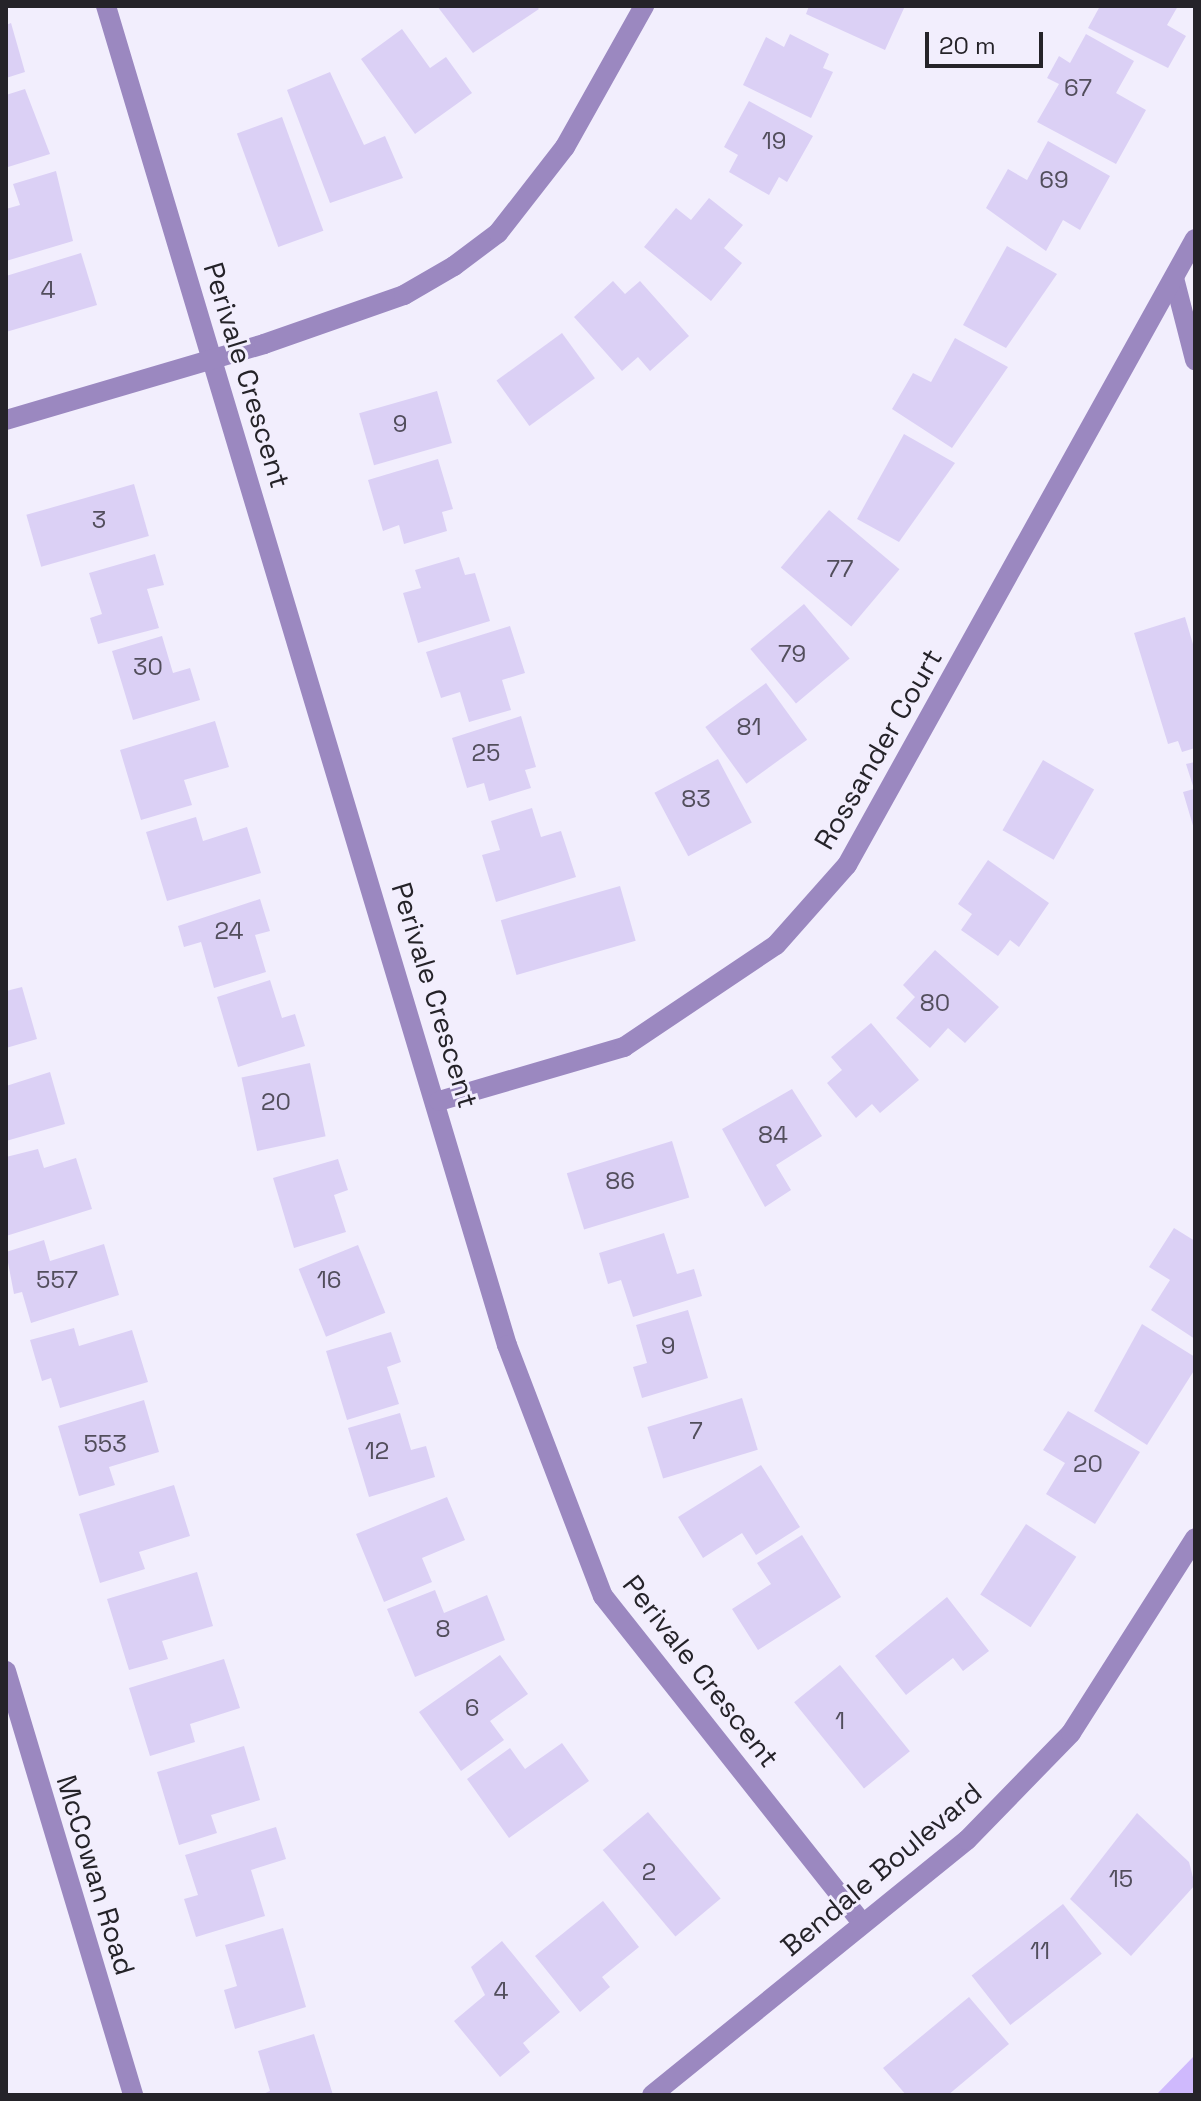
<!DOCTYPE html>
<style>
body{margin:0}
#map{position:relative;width:1201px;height:2101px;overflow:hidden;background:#f2eefd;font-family:"Space Grotesk",sans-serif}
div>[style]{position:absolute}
.green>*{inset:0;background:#cfb9fd}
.building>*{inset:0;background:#dbd0f5;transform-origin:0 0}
.street>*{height:20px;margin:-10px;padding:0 10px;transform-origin:10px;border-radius:10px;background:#9b88c0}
span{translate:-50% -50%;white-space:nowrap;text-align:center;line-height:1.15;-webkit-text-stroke:6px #f2eefd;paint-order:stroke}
.number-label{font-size:24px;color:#524e5c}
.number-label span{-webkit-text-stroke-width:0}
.street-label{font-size:28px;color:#252329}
.frame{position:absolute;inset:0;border:8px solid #252329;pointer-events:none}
.scale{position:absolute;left:925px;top:32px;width:118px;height:36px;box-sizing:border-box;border:4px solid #252329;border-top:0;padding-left:10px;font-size:24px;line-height:28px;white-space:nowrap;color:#252329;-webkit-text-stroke:6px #f2eefd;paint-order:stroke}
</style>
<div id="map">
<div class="green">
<i style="clip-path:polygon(1195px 2055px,1195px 2095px,1156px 2095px)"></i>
</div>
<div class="building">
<i style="clip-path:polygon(437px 6px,536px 6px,539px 9px,473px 53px)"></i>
<i style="clip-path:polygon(809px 6px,905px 6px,885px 50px,806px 14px)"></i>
<i style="clip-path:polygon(1100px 6px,1178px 6px,1167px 25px,1186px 36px,1168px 68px,1088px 28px)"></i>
<i style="clip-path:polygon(11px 23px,25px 72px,6px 78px,6px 25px)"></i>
<i style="clip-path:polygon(402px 29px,430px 68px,446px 57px,472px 93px,415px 134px,361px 59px)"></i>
<i style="clip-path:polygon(790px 34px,829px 54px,823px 68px,833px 72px,811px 118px,743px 85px,766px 37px,784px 47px)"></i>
<i style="clip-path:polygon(1086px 34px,1134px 61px,1116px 93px,1146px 110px,1116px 164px,1037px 122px,1059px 84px,1047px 78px,1059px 56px,1070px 63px)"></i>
<i style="clip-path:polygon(330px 72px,364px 145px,385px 136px,403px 178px,330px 203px,287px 90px)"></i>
<i style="clip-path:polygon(25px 89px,50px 154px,8px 167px,6px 95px)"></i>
<i style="clip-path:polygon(749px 101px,813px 136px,787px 182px,779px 177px,769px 195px,729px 172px,738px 155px,724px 147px)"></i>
<i style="left:282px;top:117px;width:121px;height:48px;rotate:70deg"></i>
<i style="clip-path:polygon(1048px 141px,1110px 176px,1080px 230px,1063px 220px,1046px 251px,986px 208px,1008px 169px,1027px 180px)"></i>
<i style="clip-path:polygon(56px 171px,73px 241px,6px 261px,6px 209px,20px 205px,13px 184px)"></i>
<i style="clip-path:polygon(709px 198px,743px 225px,724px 248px,742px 263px,711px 301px,644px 247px,676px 208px,691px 220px)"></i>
<i style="clip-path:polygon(1007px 246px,1057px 274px,1006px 348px,963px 325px)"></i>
<i style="clip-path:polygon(81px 253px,97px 305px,6px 332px,6px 276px)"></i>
<i style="clip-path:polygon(613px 281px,625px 294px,640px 281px,689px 336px,650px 371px,638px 357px,622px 371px,574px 317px)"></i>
<i style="left:562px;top:333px;width:56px;height:81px;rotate:54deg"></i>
<i style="clip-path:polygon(955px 338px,1008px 367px,952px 448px,892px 409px,913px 373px,931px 382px)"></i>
<i style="left:437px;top:391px;width:54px;height:81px;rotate:74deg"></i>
<i style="clip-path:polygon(904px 434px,955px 463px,899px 542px,857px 519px)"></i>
<i style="clip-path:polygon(438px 459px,453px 509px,442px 512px,447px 531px,404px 544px,399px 525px,383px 531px,368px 480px)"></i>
<i style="left:134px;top:484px;width:54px;height:112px;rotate:74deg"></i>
<i style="left:829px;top:510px;width:92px;height:75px;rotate:40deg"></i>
<i style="clip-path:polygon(155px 554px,164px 585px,147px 589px,159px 628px,98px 644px,90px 618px,102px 614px,89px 573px)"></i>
<i style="clip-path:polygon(459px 557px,465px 575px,475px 573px,490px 621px,418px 643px,403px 593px,421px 588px,415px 570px)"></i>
<i style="left:804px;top:604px;width:71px;height:70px;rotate:50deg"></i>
<i style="clip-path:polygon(1185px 617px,1195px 651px,1195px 748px,1182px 752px,1178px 741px,1168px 744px,1134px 633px)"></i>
<i style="clip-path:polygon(510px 626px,525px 673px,502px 680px,511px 710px,469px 722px,460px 692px,441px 698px,426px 652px)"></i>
<i style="clip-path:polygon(162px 636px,173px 673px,190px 668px,200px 700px,133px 720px,112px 651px)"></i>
<i style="left:766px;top:683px;width:70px;height:75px;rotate:54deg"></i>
<i style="clip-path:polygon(521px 716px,536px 767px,525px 770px,531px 788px,489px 801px,484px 783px,467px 788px,452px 738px)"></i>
<i style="clip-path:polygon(215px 721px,229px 767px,184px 780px,192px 805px,141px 820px,120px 750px)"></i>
<i style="left:718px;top:759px;width:72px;height:72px;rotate:62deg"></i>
<i style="left:1043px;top:760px;width:59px;height:81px;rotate:30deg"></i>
<i style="clip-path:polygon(1195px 762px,1195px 829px,1194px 829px,1183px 792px,1194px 789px,1186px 764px)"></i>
<i style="clip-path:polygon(532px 808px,541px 837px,561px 831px,576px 877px,496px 902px,482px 855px,500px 850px,491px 821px)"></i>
<i style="clip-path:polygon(196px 817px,203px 841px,247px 827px,261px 873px,167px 901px,146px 832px)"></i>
<i style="clip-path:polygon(988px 860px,1049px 903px,1019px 947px,1010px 940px,998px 956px,961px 930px,972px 914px,958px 904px)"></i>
<i style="left:620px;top:886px;width:57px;height:124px;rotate:74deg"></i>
<i style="clip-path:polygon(260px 899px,270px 931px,255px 935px,266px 972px,214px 988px,201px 942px,184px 947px,178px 926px)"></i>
<i style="clip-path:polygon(935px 950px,999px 1007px,965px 1043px,948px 1028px,930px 1048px,896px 1018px,915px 997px,903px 985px)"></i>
<i style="clip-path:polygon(270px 980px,282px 1018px,295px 1014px,305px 1046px,238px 1067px,217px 997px)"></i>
<i style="clip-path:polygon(22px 987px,37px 1039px,6px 1048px,6px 991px)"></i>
<i style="clip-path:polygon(871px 1023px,919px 1080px,880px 1113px,872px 1104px,856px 1118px,827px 1083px,842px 1070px,831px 1057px)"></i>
<i style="left:310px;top:1063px;width:75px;height:70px;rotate:78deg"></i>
<i style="clip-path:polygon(50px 1072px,65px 1124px,6px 1141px,6px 1086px)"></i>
<i style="clip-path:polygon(792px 1089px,822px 1136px,776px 1165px,791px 1190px,765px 1207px,722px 1129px)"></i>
<i style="left:672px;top:1141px;width:59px;height:110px;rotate:73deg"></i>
<i style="clip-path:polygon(38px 1149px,44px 1168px,76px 1158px,92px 1209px,6px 1236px,6px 1157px)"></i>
<i style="clip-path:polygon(338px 1159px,348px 1190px,334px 1195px,346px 1232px,294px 1248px,273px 1178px)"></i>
<i style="clip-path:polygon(1174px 1228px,1195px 1241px,1195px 1339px,1151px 1310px,1170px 1280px,1149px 1267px)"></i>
<i style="clip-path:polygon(664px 1233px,677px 1274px,694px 1269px,702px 1296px,633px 1317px,621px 1280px,608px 1284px,599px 1253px)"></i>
<i style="clip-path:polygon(44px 1240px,50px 1261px,104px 1244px,119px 1295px,31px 1323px,22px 1292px,14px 1294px,6px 1252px)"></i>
<i style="left:358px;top:1245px;width:73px;height:64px;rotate:68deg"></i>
<i style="clip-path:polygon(688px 1310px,708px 1378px,642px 1398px,633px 1367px,647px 1363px,636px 1325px)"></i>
<i style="clip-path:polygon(1142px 1324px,1195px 1357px,1195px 1369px,1147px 1445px,1094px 1411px)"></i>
<i style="clip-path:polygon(74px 1328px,79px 1346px,132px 1330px,148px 1382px,60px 1408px,51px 1378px,42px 1381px,30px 1340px)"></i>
<i style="clip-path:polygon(391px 1332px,401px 1362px,387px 1367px,399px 1404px,347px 1420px,326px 1351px)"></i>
<i style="left:742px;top:1398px;width:54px;height:99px;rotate:73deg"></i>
<i style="clip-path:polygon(144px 1400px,159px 1452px,109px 1467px,115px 1485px,79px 1496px,58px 1426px)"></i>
<i style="clip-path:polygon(1068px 1411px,1140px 1452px,1095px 1524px,1046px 1494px,1065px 1463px,1043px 1450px)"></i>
<i style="clip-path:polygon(400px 1413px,411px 1450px,426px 1446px,435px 1477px,369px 1497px,348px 1428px)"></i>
<i style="clip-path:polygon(761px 1465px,800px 1527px,756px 1555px,742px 1533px,703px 1558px,678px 1517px)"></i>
<i style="clip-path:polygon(174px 1485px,190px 1536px,139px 1552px,145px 1569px,100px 1583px,79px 1514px)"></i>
<i style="clip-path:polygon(447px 1497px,465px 1540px,422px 1558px,432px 1582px,384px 1602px,356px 1534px)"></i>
<i style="left:1026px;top:1524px;width:60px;height:84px;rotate:33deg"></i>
<i style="clip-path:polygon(802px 1535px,841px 1597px,758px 1650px,732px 1609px,771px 1584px,757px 1563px)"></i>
<i style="clip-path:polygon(197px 1572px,213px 1626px,162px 1641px,168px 1659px,129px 1670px,107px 1599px)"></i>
<i style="clip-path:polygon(435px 1590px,444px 1613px,487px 1595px,505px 1640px,415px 1677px,387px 1609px)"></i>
<i style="clip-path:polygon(947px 1597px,989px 1651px,963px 1671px,953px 1658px,906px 1695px,875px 1656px)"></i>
<i style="clip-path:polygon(500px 1655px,528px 1694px,490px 1721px,504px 1740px,461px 1771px,419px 1712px)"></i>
<i style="clip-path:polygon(224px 1659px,240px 1708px,190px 1724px,195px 1742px,150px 1756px,129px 1688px)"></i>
<i style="left:840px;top:1665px;width:111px;height:59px;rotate:51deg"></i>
<i style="clip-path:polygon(562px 1743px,589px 1781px,509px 1838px,467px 1779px,510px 1748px,525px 1769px)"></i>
<i style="clip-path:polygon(244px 1746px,260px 1800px,211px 1815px,217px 1833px,179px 1845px,157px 1772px)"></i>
<i style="left:648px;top:1812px;width:113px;height:59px;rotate:50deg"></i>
<i style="clip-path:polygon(1137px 1813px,1189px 1862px,1195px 1885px,1131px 1956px,1070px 1899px)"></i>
<i style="clip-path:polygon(276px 1827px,286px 1859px,251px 1870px,265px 1916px,196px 1937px,184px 1899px,198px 1895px,185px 1855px)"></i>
<i style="clip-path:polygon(603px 1901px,639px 1947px,602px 1977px,610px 1987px,580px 2012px,535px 1956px)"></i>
<i style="left:1063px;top:1904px;width:63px;height:116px;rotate:52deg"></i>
<i style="clip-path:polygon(283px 1928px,306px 2007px,235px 2029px,224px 1990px,237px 1986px,225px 1945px)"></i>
<i style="clip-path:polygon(502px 1941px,560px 2012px,523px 2043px,530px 2052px,500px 2077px,454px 2021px,485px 1995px,471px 1967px)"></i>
<i style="clip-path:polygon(969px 1997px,1009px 2044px,948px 2095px,906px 2095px,883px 2068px)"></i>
<i style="clip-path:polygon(314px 2034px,333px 2095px,261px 2095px,270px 2091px,258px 2051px)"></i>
</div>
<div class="street">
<i style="left:106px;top:6px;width:1398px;rotate:73.33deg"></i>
<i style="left:507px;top:1345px;width:269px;rotate:69.1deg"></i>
<i style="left:603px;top:1596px;width:417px;rotate:51.6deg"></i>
<i style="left:1174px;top:278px;width:85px;rotate:75.6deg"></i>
<i style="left:6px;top:420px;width:269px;rotate:-16.4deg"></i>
<i style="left:264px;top:344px;width:148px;rotate:-19.3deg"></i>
<i style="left:404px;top:295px;width:58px;rotate:-30.1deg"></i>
<i style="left:454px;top:266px;width:55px;rotate:-36.9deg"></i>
<i style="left:498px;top:233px;width:109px;rotate:-52.1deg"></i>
<i style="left:565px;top:147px;width:162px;rotate:-60.7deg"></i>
<i style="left:439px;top:1101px;width:193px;rotate:-16.3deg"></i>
<i style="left:624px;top:1047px;width:183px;rotate:-33.9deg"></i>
<i style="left:776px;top:945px;width:107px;rotate:-48.4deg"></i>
<i style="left:847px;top:865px;width:716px;rotate:-60.93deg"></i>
<i style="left:6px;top:1671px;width:443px;rotate:73.3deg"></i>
<i style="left:652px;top:2095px;width:405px;rotate:-39deg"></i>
<i style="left:967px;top:1840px;width:149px;rotate:-45.8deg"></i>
<i style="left:1071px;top:1733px;width:231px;rotate:-57.5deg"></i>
</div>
<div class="number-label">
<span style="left:1078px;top:88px">67</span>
<span style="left:774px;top:141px">19</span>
<span style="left:1054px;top:180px">69</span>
<span style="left:48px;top:290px">4</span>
<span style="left:400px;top:424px">9</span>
<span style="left:99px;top:520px">3</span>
<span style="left:840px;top:569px">77</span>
<span style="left:792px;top:654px">79</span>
<span style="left:148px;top:667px">30</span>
<span style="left:749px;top:727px">81</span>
<span style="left:486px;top:753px">25</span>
<span style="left:696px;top:799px">83</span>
<span style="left:229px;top:931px">24</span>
<span style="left:935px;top:1003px">80</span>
<span style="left:276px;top:1102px">20</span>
<span style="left:773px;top:1135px">84</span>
<span style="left:620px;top:1181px">86</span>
<span style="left:57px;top:1280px">557</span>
<span style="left:329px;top:1280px">16</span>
<span style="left:668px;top:1346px">9</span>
<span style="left:696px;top:1431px">7</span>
<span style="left:105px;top:1444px">553</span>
<span style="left:377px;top:1451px">12</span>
<span style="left:1088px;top:1464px">20</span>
<span style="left:443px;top:1629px">8</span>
<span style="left:472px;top:1708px">6</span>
<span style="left:840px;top:1721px">1</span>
<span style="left:649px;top:1872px">2</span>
<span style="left:1121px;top:1879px">15</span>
<span style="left:1040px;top:1951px">11</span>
<span style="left:501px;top:1991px">4</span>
</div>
<div class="street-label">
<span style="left:247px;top:375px;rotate:73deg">Perivale Crescent</span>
<span style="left:878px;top:749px;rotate:-60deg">Rossander Court</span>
<span style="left:435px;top:995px;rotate:73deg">Perivale Crescent</span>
<span style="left:701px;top:1671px;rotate:52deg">Perivale Crescent</span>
<span style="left:881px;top:1869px;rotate:-40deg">Bendale Boulevard</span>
<span style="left:96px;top:1875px;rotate:73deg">McCowan Road</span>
</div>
<div class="frame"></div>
<div class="scale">20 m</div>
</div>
